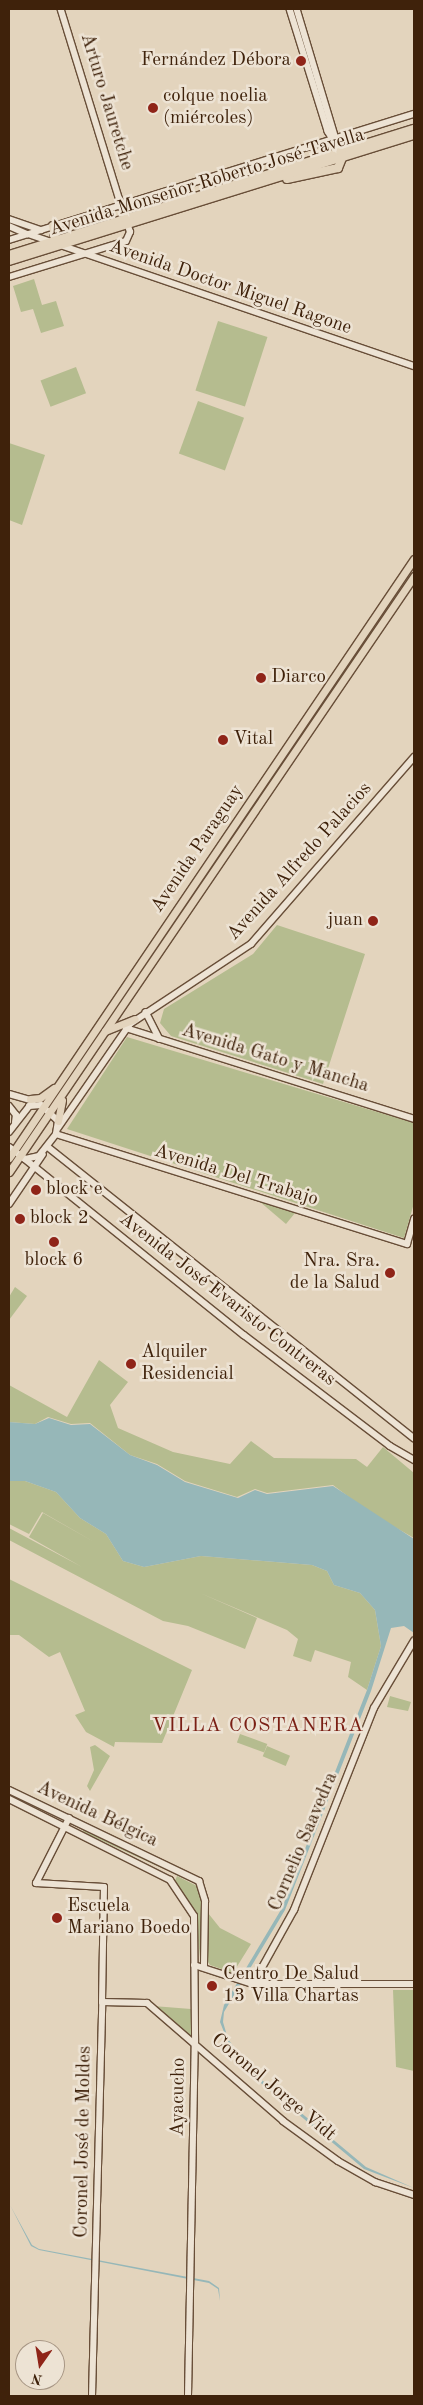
<!DOCTYPE html>
<meta charset="utf-8">
<style>
body{margin:0}
#map{position:relative;width:423px;height:2405px;overflow:hidden;background:#e3d4bd;font-family:"Old Standard TT",serif}
div>[style]{position:absolute}
.green>*{inset:0;background:#b5bc8f;transform-origin:0 0}
.water>*{inset:0;background:#96b7b8}
.roads{filter:drop-shadow(1px 0 #684e38) drop-shadow(-1px 0 #684e38) drop-shadow(0 1px #684e38) drop-shadow(0 -1px #684e38)}
.tertiary>*{height:5.5px;margin:-2.75px;padding:0 2.75px;transform-origin:2.75px;border-radius:2.75px;background:#ede3d4}
.secondary>*{height:6px;margin:-3px;padding:0 3px;transform-origin:3px;border-radius:3px;background:#ede3d4}
.primary>*{height:7px;margin:-3.5px;padding:0 3.5px;transform-origin:3.5px;border-radius:3.5px;background:#e3d4bd}
.trunk>*{height:8px;margin:-4px;padding:0 4px;transform-origin:4px;border-radius:4px;background:#e3d4bd}
.dots>*{width:14px;height:14px;translate:-50% -50%;box-sizing:border-box;border:2px solid #ede3d4;border-radius:50%}
span{translate:-50% -50%;white-space:nowrap;text-align:center;line-height:1.15;-webkit-text-stroke:5px #ede3d4;paint-order:stroke}
.poi-label{font-size:19px;color:#3f220b}
.right{translate:-100% -50%;text-align:right}
.left{translate:0 -50%;text-align:left}
.street-label{font-size:19px;color:#3f220b}
.neighbourhood-label{font-size:20px;color:#7a1f14;letter-spacing:1px}
.frame{position:absolute;inset:0;border:10px solid #3f220b;pointer-events:none}
.north{position:absolute;left:15px;top:2340px;width:50px;height:50px;box-sizing:border-box;background:#ede3d4;border:1px solid #a79684;border-radius:50%;rotate:193deg;font-size:14px;font-weight:700;line-height:20px;text-align:center;color:#3f220b}
.north::after{content:'';display:block;margin:auto;width:18px;height:22px;background:#8f2418;clip-path:polygon(50% 0,100% 100%,50% 72%,0 100%)}
</style>
<div id="map">
<div class="green">
<i style="clip-path:polygon(34px 279px,42px 305px,56px 301px,64px 326px,41px 333px,33px 309px,21px 312px,13px 286px)"></i>
<i style="left:218px;top:321px;width:52px;height:73px;rotate:18deg"></i>
<i style="left:76px;top:367px;width:28px;height:38px;rotate:69deg"></i>
<i style="left:198px;top:401px;width:49px;height:56px;rotate:20deg"></i>
<i style="clip-path:polygon(9px 443px,45px 455px,22px 525px,9px 520px)"></i>
<i style="clip-path:polygon(277px 925px,365px 954px,323px 1084px,171px 1036px,160px 1023px,164px 1009px,253px 954px)"></i>
<i style="clip-path:polygon(127px 1037px,414px 1123px,414px 1203px,404px 1238px,67px 1129px)"></i>
<i style="clip-path:polygon(259px 1201px,295px 1213px,286px 1224px)"></i>
<i style="clip-path:polygon(15px 1287px,27px 1296px,9px 1320px,9px 1297px)"></i>
<i style="clip-path:polygon(99px 1360px,128px 1382px,110px 1405px,118px 1428px,173px 1452px,230px 1464px,251px 1441px,274px 1458px,356px 1459px,367px 1467px,383px 1447px,414px 1473px,414px 1538px,370px 1513px,333px 1485px,267px 1493px,255px 1489px,237px 1497px,185px 1481px,157px 1464px,130px 1455px,90px 1423px,71px 1424px,48px 1417px,35px 1424px,9px 1422px,9px 1385px,67px 1417px)"></i>
<i style="clip-path:polygon(9px 1481px,25px 1481px,56px 1492px,80px 1518px,106px 1534px,123px 1561px,144px 1567px,201px 1556px,312px 1565px,327px 1571px,334px 1585px,360px 1593px,375px 1610px,381px 1646px,367px 1690px,348px 1677px,351px 1662px,315px 1650px,311px 1662px,293px 1656px,298px 1639px,287px 1630px,200px 1593px,257px 1618px,245px 1649px,188px 1626px,193px 1612px,188px 1626px,163px 1621px,9px 1540px,9px 1528px,82px 1567px,29px 1537px,43px 1513px,96px 1543px,42px 1512px,29px 1534px,9px 1524px)"></i>
<i style="clip-path:polygon(9px 1579px,192px 1670px,162px 1743px,115px 1742px,114px 1747px,86px 1732px,75px 1715px,85px 1711px,60px 1652px,49px 1657px,19px 1635px,9px 1635px)"></i>
<i style="clip-path:polygon(390px 1696px,411px 1702px,408px 1711px,387px 1707px)"></i>
<i style="left:240px;top:1734px;width:29px;height:9px;rotate:20deg"></i>
<i style="clip-path:polygon(95px 1745px,110px 1756px,90px 1791px,87px 1786px,94px 1770px,90px 1747px)"></i>
<i style="left:267px;top:1746px;width:25px;height:11px;rotate:23deg"></i>
<i style="clip-path:polygon(84px 1828px,166px 1868px,166px 1870px,83px 1832px)"></i>
<i style="clip-path:polygon(177px 1876px,199px 1887px,202px 1895px,200px 1957px,195px 1913px,174px 1883px)"></i>
<i style="clip-path:polygon(208px 1913px,220px 1928px,251px 1944px,233px 1973px,210px 1965px,206px 1959px)"></i>
<i style="clip-path:polygon(393px 1990px,414px 1990px,414px 2071px,396px 2067px)"></i>
<i style="clip-path:polygon(153px 2006px,191px 2009px,191px 2036px)"></i>
</div>
<div class="water">
<i style="clip-path:polygon(49px 1418px,71px 1425px,90px 1424px,130px 1455px,157px 1465px,185px 1482px,238px 1498px,255px 1490px,267px 1494px,333px 1486px,414px 1539px,414px 1633px,404px 1626px,391px 1628px,371px 1691px,285px 1910px,224px 2012px,223px 2022px,228px 2039px,251px 2071px,366px 2167px,414px 2188px,364px 2169px,249px 2073px,232px 2052px,220px 2022px,224px 2005px,282px 1908px,367px 1690px,381px 1646px,375px 1610px,360px 1593px,334px 1585px,327px 1571px,312px 1565px,201px 1556px,144px 1567px,123px 1561px,106px 1534px,80px 1518px,56px 1492px,25px 1481px,9px 1481px,9px 1422px,35px 1424px)"></i>
<i style="clip-path:polygon(10px 2205px,32px 2245px,39px 2249px,209px 2281px,219px 2288px,220px 2301px,218px 2289px,209px 2283px,39px 2250px,31px 2246px)"></i>
</div>
<div class="roads">
<div class="tertiary">
<i style="left:61px;top:9px;width:204px;rotate:72.9deg"></i>
<i style="left:290px;top:9px;width:128px;rotate:72.7deg"></i>
<i style="left:328px;top:131px;width:22px;rotate:60deg"></i>
<i style="left:297px;top:9px;width:153px;rotate:73.3deg"></i>
<i style="left:9px;top:219px;width:34px;rotate:19deg"></i>
<i style="left:9px;top:226px;width:20px;rotate:24deg"></i>
<i style="left:146px;top:1012px;width:30px;rotate:63deg"></i>
<i style="left:126px;top:1028px;width:302px;rotate:17.5deg"></i>
<i style="left:58px;top:1128px;width:126px;rotate:-55.3deg"></i>
<i style="left:130px;top:1024px;width:145px;rotate:-33.5deg"></i>
<i style="left:251px;top:944px;width:248px;rotate:-48.9deg"></i>
<i style="left:56px;top:1134px;width:368px;rotate:17.4deg"></i>
<i style="left:407px;top:1244px;width:26px;rotate:-74deg"></i>
<i style="left:48px;top:1147px;width:468px;rotate:38.5deg"></i>
<i style="left:25px;top:1159px;width:281px;rotate:38.8deg"></i>
<i style="left:244px;top:1335px;width:183px;rotate:37.2deg"></i>
<i style="left:390px;top:1446px;width:28px;rotate:30deg"></i>
<i style="left:253px;top:1984px;width:85px;rotate:-61deg"></i>
<i style="left:294px;top:1910px;width:217px;rotate:-68.4deg"></i>
<i style="left:374px;top:1708px;width:78px;rotate:-59.2deg"></i>
<i style="left:92px;top:2396px;width:394px;rotate:-88.5deg"></i>
<i style="left:188px;top:2396px;width:354px;rotate:-88.9deg"></i>
</div>
<div class="secondary">
<i style="left:28px;top:234px;width:408px;rotate:18.9deg"></i>
<i style="left:9px;top:240px;width:424px;rotate:-17.3deg"></i>
<i style="left:9px;top:277px;width:122px;rotate:-17.1deg"></i>
<i style="left:126px;top:241px;width:10px;rotate:-66deg"></i>
<i style="left:130px;top:232px;width:29px;rotate:-108deg"></i>
<i style="left:9px;top:1094px;width:25px;rotate:16deg"></i>
<i style="left:9px;top:1106px;width:11px;rotate:52deg"></i>
<i style="left:16px;top:1115px;width:7px;rotate:98deg"></i>
<i style="left:9px;top:1132px;width:33px;rotate:-52deg"></i>
<i style="left:29px;top:1106px;width:12px;rotate:-5deg"></i>
<i style="left:41px;top:1105px;width:23px;rotate:43deg"></i>
<i style="left:58px;top:1121px;width:13px;rotate:99deg"></i>
<i style="left:56px;top:1134px;width:28px;rotate:128deg"></i>
<i style="left:39px;top:1156px;width:14px;rotate:168deg"></i>
<i style="left:25px;top:1159px;width:20px;rotate:-143deg"></i>
<i style="left:9px;top:1204px;width:60px;rotate:-55.8deg"></i>
<i style="left:9px;top:1790px;width:211px;rotate:25.6deg"></i>
<i style="left:199px;top:1881px;width:21px;rotate:73deg"></i>
<i style="left:205px;top:1901px;width:66px;rotate:90.9deg"></i>
<i style="left:9px;top:1799px;width:180px;rotate:26.7deg"></i>
<i style="left:170px;top:1880px;width:43px;rotate:56.3deg"></i>
<i style="left:194px;top:1916px;width:126px;rotate:89.5deg"></i>
<i style="left:69px;top:1818px;width:73px;rotate:116.9deg"></i>
<i style="left:36px;top:1883px;width:68px;rotate:3.4deg"></i>
<i style="left:104px;top:1887px;width:115px;rotate:91deg"></i>
<i style="left:102px;top:2002px;width:45px;rotate:1.3deg"></i>
<i style="left:147px;top:2003px;width:180px;rotate:40.9deg"></i>
<i style="left:283px;top:2121px;width:68px;rotate:36deg"></i>
<i style="left:338px;top:2161px;width:43px;rotate:29.6deg"></i>
<i style="left:375px;top:2182px;width:41px;rotate:18.4deg"></i>
<i style="left:194px;top:1965px;width:62px;rotate:17.9deg"></i>
<i style="left:253px;top:1984px;width:161px"></i>
</div>
<div class="primary">
<i style="left:105px;top:1031px;width:32px;rotate:-22deg"></i>
<i style="left:30px;top:1099px;width:10px;rotate:-6deg"></i>
<i style="left:40px;top:1098px;width:17px;rotate:-36deg"></i>
<i style="left:58px;top:1121px;width:21px;rotate:-79deg"></i>
<i style="left:9px;top:1158px;width:723px;rotate:-55.94deg"></i>
<i style="left:9px;top:1172px;width:721px;rotate:-55.8deg"></i>
</div>
<div class="trunk">
<i style="left:275px;top:173px;width:16px;rotate:-79deg"></i>
<i style="left:287px;top:179px;width:52px;rotate:-12.2deg"></i>
<i style="left:338px;top:168px;width:11px;rotate:-68deg"></i>
<i style="left:53px;top:226px;width:17px;rotate:80deg"></i>
<i style="left:9px;top:255px;width:424px;rotate:-17.3deg"></i>
<i style="left:9px;top:261px;width:424px;rotate:-17.3deg"></i>
</div>
</div>
<div class="dots">
<i style="left:301px;top:61px;background:#8f2418"></i>
<i style="left:153px;top:108px;background:#8f2418"></i>
<i style="left:261px;top:678px;background:#8f2418"></i>
<i style="left:223px;top:740px;background:#8f2418"></i>
<i style="left:373px;top:921px;background:#8f2418"></i>
<i style="left:36px;top:1190px;background:#8f2418"></i>
<i style="left:20px;top:1219px;background:#8f2418"></i>
<i style="left:54px;top:1242px;background:#8f2418"></i>
<i style="left:390px;top:1273px;background:#8f2418"></i>
<i style="left:131px;top:1364px;background:#8f2418"></i>
<i style="left:57px;top:1918px;background:#8f2418"></i>
<i style="left:212px;top:1986px;background:#8f2418"></i>
</div>
<div class="poi-label">
<span class="right" style="left:291px;top:61px">Fernández Débora</span>
<span class="left" style="left:163px;top:108px">colque noelia<br>(miércoles)</span>
<span class="left" style="left:271px;top:678px">Diarco</span>
<span class="left" style="left:233px;top:740px">Vital</span>
<span class="right" style="left:363px;top:921px">juan</span>
<span class="left" style="left:46px;top:1190px">block e</span>
<span class="left" style="left:30px;top:1219px">block 2</span>
<span style="left:54px;top:1261px">block 6</span>
<span class="right" style="left:380px;top:1273px">Nra. Sra.<br>de la Salud</span>
<span class="left" style="left:141px;top:1364px">Alquiler<br>Residencial</span>
<span class="left" style="left:67px;top:1918px">Escuela<br>Mariano Boedo</span>
<span class="left" style="left:223px;top:1986px">Centro De Salud<br>13 Villa Chartas</span>
</div>
<div class="street-label">
<span style="left:106px;top:102px;rotate:73deg">Arturo Jauretche</span>
<span style="left:207px;top:183px;rotate:-17deg">Avenida Monseñor Roberto José Tavella</span>
<span style="left:230px;top:288px;rotate:19deg">Avenida Doctor Miguel Ragone</span>
<span style="left:198px;top:849px;rotate:-56deg">Avenida Paraguay</span>
<span style="left:300px;top:862px;rotate:-48deg">Avenida Alfredo Palacios</span>
<span style="left:275px;top:1059px;rotate:17deg">Avenida Gato y Mancha</span>
<span style="left:236px;top:1176px;rotate:17deg">Avenida Del Trabajo</span>
<span style="left:227px;top:1300px;rotate:38deg">Avenida José Evaristo Contreras</span>
<span style="left:97px;top:1815px;rotate:25deg">Avenida Bélgica</span>
<span style="left:304px;top:1842px;rotate:-67deg">Cornelio Saavedra</span>
<span style="left:273px;top:2088px;rotate:40deg">Coronel Jorge Vidt</span>
<span style="left:179px;top:2097px;rotate:-89deg">Ayacucho</span>
<span style="left:84px;top:2142px;rotate:-89deg">Coronel José de Moldes</span>
</div>
<div class="neighbourhood-label">
<span style="left:258px;top:1726px">VILLA COSTANERA</span>
</div>
<div class="frame"></div>
<div class="north">N</div>
</div>
